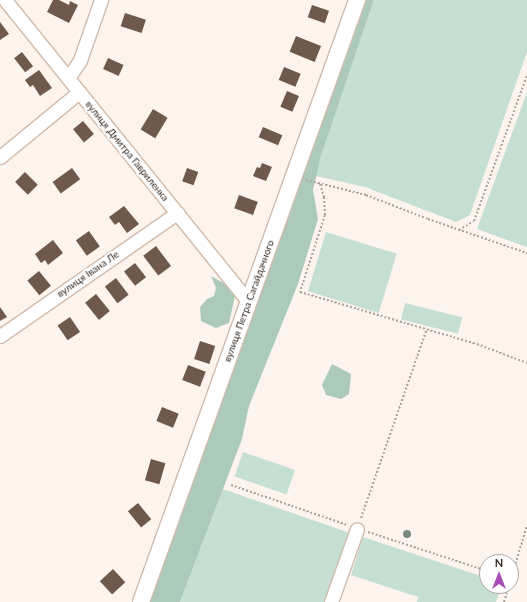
<!DOCTYPE html>
<meta charset="utf-8">
<style>
body{margin:0}
#map{position:relative;width:527px;height:602px;overflow:hidden;background:#fef4ee;font-family:Lato,sans-serif}
div>[style]{position:absolute}
.green>*{inset:0;background:#c5dfd2;transform-origin:0 0}
.forest>*{inset:0;background:#abcaba}
.building>*{inset:0;background:#6e594c;transform-origin:0 0}
.path>*{height:2px;margin-top:-1px;transform-origin:0;background:repeating-linear-gradient(90deg,#ada39d 0 2px,transparent 0 4px)}
.roads{filter:drop-shadow(1px 0 #d1baaa) drop-shadow(-1px 0 #d1baaa) drop-shadow(0 1px #d1baaa) drop-shadow(0 -1px #d1baaa)}
.minor>*{height:13px;margin:-6.5px;padding:0 6.5px;transform-origin:6.5px;border-radius:6.5px;background:#fff}
.tertiary>*{height:16px;margin:-8px;padding:0 8px;transform-origin:8px;border-radius:8px;background:#fff}
.trees>*{width:8px;height:8px;margin:-4px;border-radius:50%;background:#778b7f}
span{translate:-50% -50%;white-space:nowrap;text-align:center;line-height:1.15;-webkit-text-stroke:4px #fff;paint-order:stroke}
.street-label{font-size:10px;color:#322923}
.north{position:absolute;left:479px;top:554px;width:40px;height:40px;box-sizing:border-box;background:#fff;border:1px solid #ada9a7;border-radius:50%;rotate:0deg;font-size:11px;font-weight:700;line-height:16px;text-align:center;color:#322923}
.north::after{content:'';display:block;margin:auto;width:14px;height:18px;background:#a74cb7;clip-path:polygon(50% 0,100% 100%,50% 72%,0 100%)}
</style>
<div id="map">
<div class="green">
<i style="clip-path:polygon(374px 0,527px 0,527px 52px,470px 215px,456px 222px,365px 187px,316px 176px,321px 156px)"></i>
<i style="clip-path:polygon(527px 92px,527px 247px,477px 229px)"></i>
<i style="left:326px;top:232px;width:74px;height:62px;rotate:17deg"></i>
<i style="left:405px;top:303px;width:59px;height:17px;rotate:14deg"></i>
<i style="left:243px;top:452px;width:55px;height:26px;rotate:19deg"></i>
<i style="clip-path:polygon(223px 489px,350px 533px,325px 602px,180px 602px)"></i>
<i style="clip-path:polygon(363px 537px,487px 578px,487px 586px,501px 586px,496px 602px,417px 602px,418px 597px,351px 575px)"></i>
</div>
<div class="forest">
<i style="clip-path:polygon(361px 0,374px 0,321px 156px,313px 190px,318px 219px,298px 284px,249px 406px,242px 439px,180px 602px,149px 602px)"></i>
<i style="clip-path:polygon(211px 276px,225px 284px,235px 296px,229px 323px,216px 328px,201px 321px,200px 307px,207px 299px,214px 296px,216px 288px)"></i>
<i style="clip-path:polygon(332px 364px,351px 374px,349px 394px,341px 399px,326px 395px,322px 385px)"></i>
</div>
<div class="building">
<i style="clip-path:polygon(53px 0,59px 0,69px 5px,70px 1px,78px 5px,69px 23px,47px 12px)"></i>
<i style="left:312px;top:5px;width:18px;height:13px;rotate:19deg"></i>
<i style="left:125px;top:13px;width:22px;height:14px;rotate:18deg"></i>
<i style="clip-path:polygon(0 22px,9px 34px,0 40px)"></i>
<i style="left:296px;top:36px;width:27px;height:17px;rotate:22deg"></i>
<i style="left:22px;top:52px;width:18px;height:10px;rotate:52deg"></i>
<i style="left:108px;top:58px;width:17px;height:12px;rotate:24deg"></i>
<i style="left:284px;top:67px;width:18px;height:14px;rotate:22deg"></i>
<i style="clip-path:polygon(39px 70px,52px 88px,40px 96px,33px 85px,30px 87px,25px 80px)"></i>
<i style="left:287px;top:91px;width:13px;height:17px;rotate:23deg"></i>
<i style="left:153px;top:109px;width:17px;height:24px;rotate:31deg"></i>
<i style="left:83px;top:121px;width:17px;height:13px;rotate:50deg"></i>
<i style="left:263px;top:127px;width:21px;height:11px;rotate:23deg"></i>
<i style="clip-path:polygon(262px 163px,272px 167px,266px 181px,253px 176px,257px 167px,260px 168px)"></i>
<i style="left:72px;top:168px;width:14px;height:24px;rotate:54deg"></i>
<i style="left:187px;top:168px;width:12px;height:14px;rotate:20deg"></i>
<i style="left:25px;top:172px;width:18px;height:14px;rotate:45deg"></i>
<i style="left:239px;top:195px;width:20px;height:14px;rotate:20deg"></i>
<i style="clip-path:polygon(124px 206px,139px 224px,127px 233px,119px 222px,115px 225px,109px 217px)"></i>
<i style="left:89px;top:231px;width:19px;height:16px;rotate:55deg"></i>
<i style="clip-path:polygon(53px 240px,63px 253px,48px 265px,45px 260px,41px 263px,35px 254px)"></i>
<i style="left:156px;top:246px;width:25px;height:16px;rotate:53deg"></i>
<i style="left:135px;top:263px;width:18px;height:14px;rotate:52deg"></i>
<i style="left:39px;top:271px;width:19px;height:15px;rotate:51deg"></i>
<i style="left:116px;top:278px;width:21px;height:14px;rotate:53deg"></i>
<i style="left:96px;top:294px;width:22px;height:14px;rotate:51deg"></i>
<i style="clip-path:polygon(0 307px,7px 317px,0 321px)"></i>
<i style="left:70px;top:317px;width:18px;height:15px;rotate:56deg"></i>
<i style="left:200px;top:341px;width:16px;height:19px;rotate:18deg"></i>
<i style="left:188px;top:365px;width:19px;height:16px;rotate:21deg"></i>
<i style="left:162px;top:407px;width:18px;height:15px;rotate:22deg"></i>
<i style="left:151px;top:459px;width:15px;height:22px;rotate:16deg"></i>
<i style="left:138px;top:503px;width:21px;height:13px;rotate:51deg"></i>
<i style="left:113px;top:569px;width:18px;height:18px;rotate:47deg"></i>
</div>
<div class="path">
<i style="left:306px;top:180px;width:62px;rotate:14deg"></i>
<i style="left:366px;top:195px;width:66px;rotate:21.2deg"></i>
<i style="left:428px;top:219px;width:105px;rotate:19deg"></i>
<i style="left:320px;top:184px;width:14px;rotate:73deg"></i>
<i style="left:324px;top:197px;width:18px;rotate:87deg"></i>
<i style="left:325px;top:215px;width:81px;rotate:108deg"></i>
<i style="left:300px;top:292px;width:184px;rotate:16.4deg"></i>
<i style="left:477px;top:344px;width:53px;rotate:20.8deg"></i>
<i style="left:459px;top:230px;width:17px;rotate:-31deg"></i>
<i style="left:474px;top:221px;width:155px;rotate:-70deg"></i>
<i style="left:231px;top:485px;width:123px;rotate:19deg"></i>
<i style="left:361px;top:518px;width:200px;rotate:-70.8deg"></i>
<i style="left:368px;top:532px;width:125px;rotate:18.1deg"></i>
<i style="left:511px;top:579px;width:56px;rotate:-73.5deg"></i>
<i style="left:504px;top:602px;width:17px;rotate:-73deg"></i>
</div>
<div class="roads">
<div class="minor">
<i style="left:5px;top:0;width:387px;rotate:51.1deg"></i>
<i style="left:68px;top:78px;width:22px;rotate:-56deg"></i>
<i style="left:80px;top:60px;width:64px;rotate:-70.7deg"></i>
<i style="left:0;top:157px;width:102px;rotate:-39.4deg"></i>
<i style="left:0;top:336px;width:216px;rotate:-34.8deg"></i>
<i style="left:331px;top:602px;width:77px;rotate:-70.4deg"></i>
</div>
<div class="tertiary">
<i style="left:141px;top:602px;width:640px;rotate:-70.26deg"></i>
</div>
</div>
<div class="trees">
<i style="left:407px;top:534px"></i>
</div>
<div class="street-label">
<span style="left:127px;top:151px;rotate:51deg">вулиця Дмитра Гавриленка</span>
<span style="left:88px;top:274px;rotate:-35deg">вулиця Івана Ле</span>
<span style="left:249px;top:301px;rotate:-70deg">вулиця Петра Сагайдачного</span>
</div>
<div class="north">N</div>
</div>
